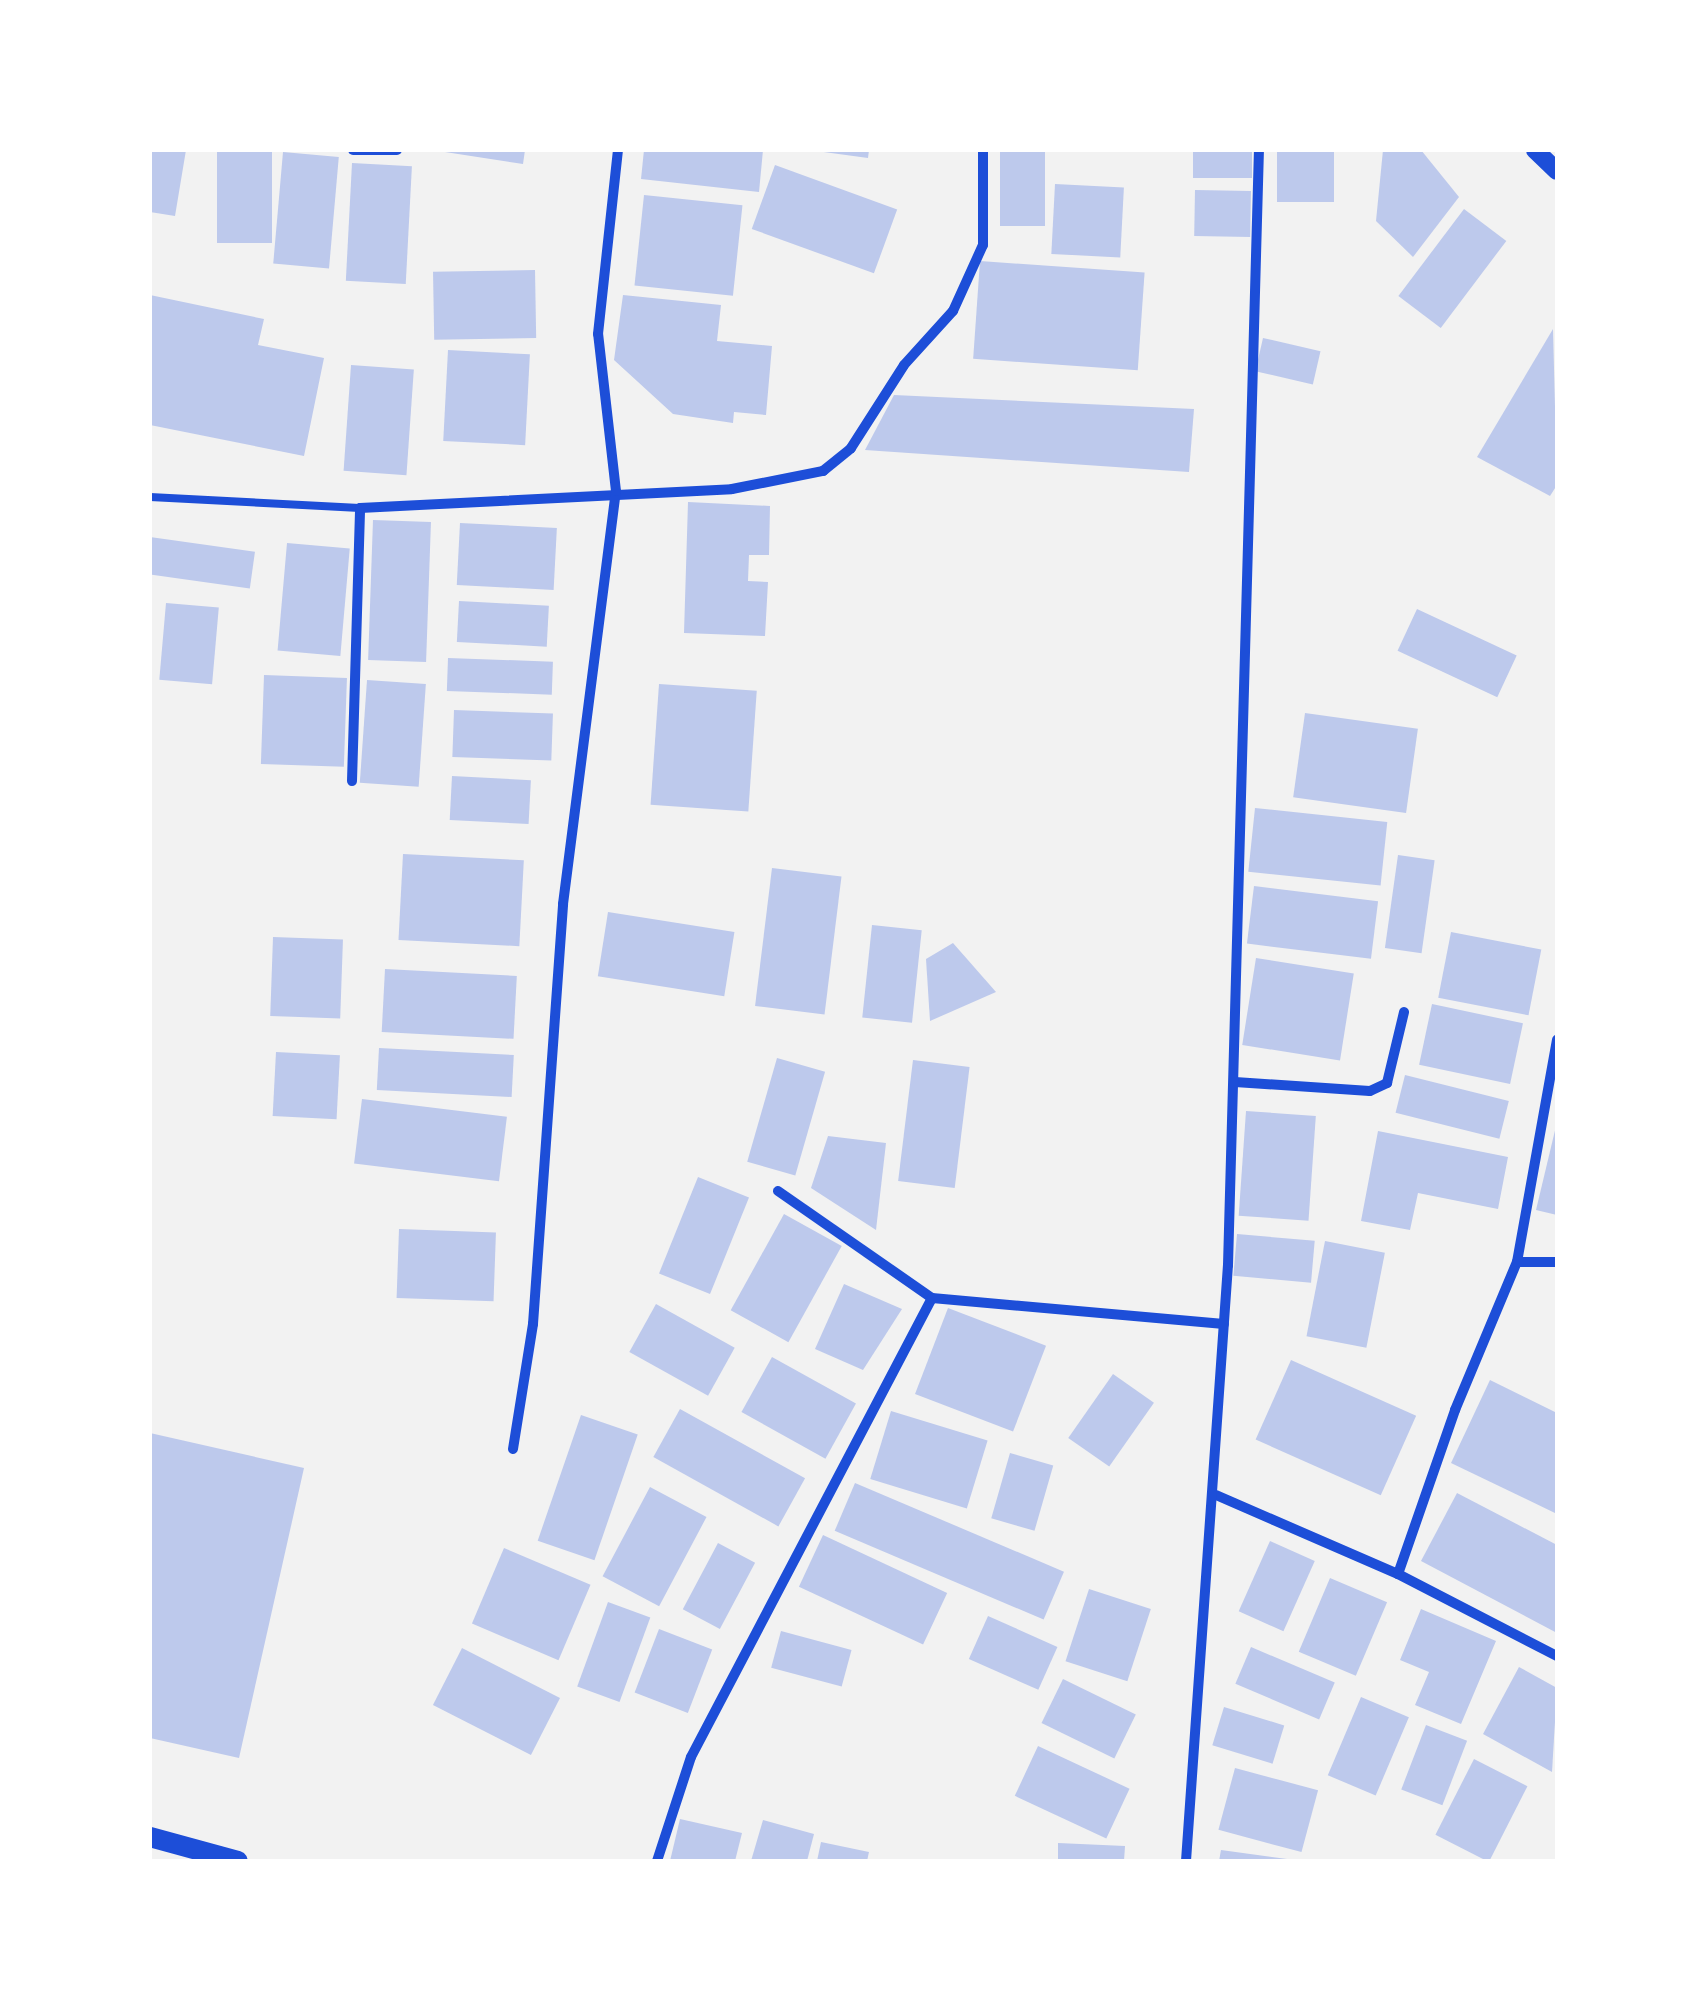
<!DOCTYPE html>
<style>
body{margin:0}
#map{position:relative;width:1707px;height:2011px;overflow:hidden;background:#f2f2f2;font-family:"Alegreya Sans",sans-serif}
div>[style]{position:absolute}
.building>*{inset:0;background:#bdc9ec;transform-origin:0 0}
.service>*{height:8px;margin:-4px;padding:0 4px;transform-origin:4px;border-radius:4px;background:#1d4ed8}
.minor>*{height:10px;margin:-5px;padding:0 5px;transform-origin:5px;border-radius:5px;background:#1d4ed8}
.tertiary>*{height:18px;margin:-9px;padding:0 9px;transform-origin:9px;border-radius:9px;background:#1d4ed8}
.secondary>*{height:20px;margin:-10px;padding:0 10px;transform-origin:10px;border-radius:10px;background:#1d4ed8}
span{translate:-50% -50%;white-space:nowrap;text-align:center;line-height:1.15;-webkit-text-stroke:10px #fff;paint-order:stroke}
.frame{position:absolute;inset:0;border:152px solid #fff;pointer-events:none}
</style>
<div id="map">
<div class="building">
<i style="clip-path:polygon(150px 150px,186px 150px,175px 216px,150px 212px)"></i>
<i style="left:217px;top:150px;width:55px;height:93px"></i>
<i style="clip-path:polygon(432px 150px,525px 150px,523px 164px)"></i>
<i style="clip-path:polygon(644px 150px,763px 150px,759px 192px,641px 179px)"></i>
<i style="clip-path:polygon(809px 150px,869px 150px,868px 158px)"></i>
<i style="left:1000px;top:150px;width:45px;height:76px"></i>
<i style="left:1193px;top:150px;width:59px;height:28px"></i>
<i style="left:1277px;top:150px;width:57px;height:52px"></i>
<i style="clip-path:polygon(1383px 150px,1421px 150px,1459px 197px,1413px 257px,1376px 221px)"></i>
<i style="left:283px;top:152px;width:56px;height:112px;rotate:5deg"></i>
<i style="left:352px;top:163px;width:60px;height:118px;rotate:3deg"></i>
<i style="left:775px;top:165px;width:130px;height:68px;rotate:20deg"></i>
<i style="left:1055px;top:184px;width:69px;height:70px;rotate:3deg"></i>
<i style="left:1195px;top:190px;width:56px;height:46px;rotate:1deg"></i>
<i style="left:644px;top:195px;width:99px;height:91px;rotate:6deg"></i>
<i style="left:1464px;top:209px;width:53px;height:109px;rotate:37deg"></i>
<i style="left:980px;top:261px;width:165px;height:98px;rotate:4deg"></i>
<i style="left:535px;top:270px;width:68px;height:102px;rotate:89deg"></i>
<i style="clip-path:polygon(150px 295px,264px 319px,258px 345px,324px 358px,304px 456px,150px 425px)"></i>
<i style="clip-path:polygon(623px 295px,721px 305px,717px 341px,772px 346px,766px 415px,734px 412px,733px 423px,673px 414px,614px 360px)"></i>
<i style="clip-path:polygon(1553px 329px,1557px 485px,1550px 496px,1477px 457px)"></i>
<i style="left:1263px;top:338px;width:59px;height:34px;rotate:13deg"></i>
<i style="left:448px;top:350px;width:82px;height:91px;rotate:3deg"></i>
<i style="left:351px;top:365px;width:63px;height:106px;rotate:4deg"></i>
<i style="clip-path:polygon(894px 395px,1194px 409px,1189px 472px,865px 450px)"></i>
<i style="clip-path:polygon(688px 502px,770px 506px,769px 555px,749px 555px,748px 581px,768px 582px,765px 636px,684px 633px)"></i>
<i style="left:373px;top:520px;width:58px;height:140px;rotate:2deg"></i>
<i style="left:460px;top:523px;width:97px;height:62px;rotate:3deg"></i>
<i style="left:150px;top:537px;width:106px;height:37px;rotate:8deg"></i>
<i style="left:287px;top:543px;width:63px;height:108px;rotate:5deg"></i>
<i style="left:459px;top:601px;width:90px;height:41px;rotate:3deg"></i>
<i style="left:166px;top:603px;width:53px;height:77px;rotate:5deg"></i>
<i style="left:1417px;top:609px;width:110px;height:46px;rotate:25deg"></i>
<i style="left:448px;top:658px;width:105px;height:33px;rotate:2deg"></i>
<i style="left:264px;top:675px;width:83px;height:89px;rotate:2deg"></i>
<i style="left:367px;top:680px;width:59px;height:103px;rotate:4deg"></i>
<i style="left:659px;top:684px;width:98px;height:121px;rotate:4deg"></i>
<i style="left:454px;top:710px;width:99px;height:47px;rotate:2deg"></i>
<i style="left:1305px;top:713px;width:114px;height:85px;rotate:8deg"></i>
<i style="left:452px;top:776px;width:79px;height:44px;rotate:3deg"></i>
<i style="left:1255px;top:808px;width:133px;height:64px;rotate:6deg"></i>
<i style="left:403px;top:854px;width:121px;height:86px;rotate:3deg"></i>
<i style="left:1398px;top:855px;width:37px;height:94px;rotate:8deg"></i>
<i style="left:772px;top:868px;width:70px;height:139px;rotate:7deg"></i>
<i style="left:1254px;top:886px;width:125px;height:58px;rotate:7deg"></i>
<i style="left:608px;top:912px;width:128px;height:65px;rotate:9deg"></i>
<i style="left:872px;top:925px;width:50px;height:93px;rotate:6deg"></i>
<i style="left:1451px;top:932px;width:92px;height:67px;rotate:11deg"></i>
<i style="left:273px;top:937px;width:70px;height:79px;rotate:2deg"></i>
<i style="clip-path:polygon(953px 943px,996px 992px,930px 1021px,926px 959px)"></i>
<i style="left:1256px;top:958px;width:99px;height:88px;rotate:9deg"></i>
<i style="left:385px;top:969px;width:132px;height:63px;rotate:3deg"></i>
<i style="left:1432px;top:1004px;width:93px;height:62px;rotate:12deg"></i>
<i style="left:379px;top:1048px;width:135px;height:42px;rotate:3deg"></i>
<i style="left:276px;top:1052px;width:64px;height:64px;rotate:3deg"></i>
<i style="left:777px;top:1058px;width:50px;height:108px;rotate:16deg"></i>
<i style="left:913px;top:1060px;width:57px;height:122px;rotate:7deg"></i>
<i style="left:1405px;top:1075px;width:107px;height:39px;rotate:14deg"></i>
<i style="left:362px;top:1099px;width:146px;height:65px;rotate:7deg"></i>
<i style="left:1246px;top:1111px;width:70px;height:105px;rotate:4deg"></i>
<i style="clip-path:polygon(1557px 1122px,1557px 1215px,1536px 1210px)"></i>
<i style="clip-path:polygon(1378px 1131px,1508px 1157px,1498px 1209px,1418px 1193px,1410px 1230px,1361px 1221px)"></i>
<i style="clip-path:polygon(828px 1136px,886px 1143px,876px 1230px,811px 1188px)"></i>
<i style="left:698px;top:1177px;width:55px;height:104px;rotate:22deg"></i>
<i style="left:784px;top:1214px;width:66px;height:110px;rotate:29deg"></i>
<i style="left:399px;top:1229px;width:97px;height:69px;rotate:2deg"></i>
<i style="left:1237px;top:1234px;width:78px;height:42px;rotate:5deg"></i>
<i style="left:1325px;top:1241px;width:61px;height:97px;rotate:11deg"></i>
<i style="clip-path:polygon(844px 1284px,902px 1309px,863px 1370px,815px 1349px)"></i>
<i style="left:656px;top:1304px;width:90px;height:55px;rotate:29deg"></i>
<i style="left:948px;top:1308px;width:105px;height:92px;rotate:21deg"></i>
<i style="left:772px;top:1357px;width:96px;height:63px;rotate:29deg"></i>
<i style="left:1291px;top:1360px;width:137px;height:87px;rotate:24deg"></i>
<i style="left:1113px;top:1374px;width:50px;height:78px;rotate:35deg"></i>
<i style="clip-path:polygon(1490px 1380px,1557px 1413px,1557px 1514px,1451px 1463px)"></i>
<i style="left:680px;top:1409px;width:143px;height:55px;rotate:29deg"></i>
<i style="left:891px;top:1411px;width:101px;height:71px;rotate:17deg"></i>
<i style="left:581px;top:1415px;width:60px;height:133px;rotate:19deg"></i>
<i style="clip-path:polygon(150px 1433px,304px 1468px,239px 1758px,150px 1738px)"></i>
<i style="left:1010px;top:1453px;width:45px;height:68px;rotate:16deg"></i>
<i style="left:855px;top:1483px;width:227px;height:52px;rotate:23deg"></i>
<i style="left:650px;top:1487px;width:64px;height:101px;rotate:28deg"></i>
<i style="clip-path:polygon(1457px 1493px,1557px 1545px,1557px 1633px,1421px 1561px)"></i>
<i style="left:823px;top:1535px;width:137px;height:57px;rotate:25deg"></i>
<i style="left:1270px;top:1541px;width:49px;height:77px;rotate:24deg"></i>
<i style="left:718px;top:1543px;width:42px;height:75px;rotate:28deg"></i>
<i style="left:504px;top:1548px;width:94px;height:82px;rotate:23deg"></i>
<i style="left:1330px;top:1578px;width:62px;height:80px;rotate:23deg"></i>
<i style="left:1089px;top:1589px;width:65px;height:76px;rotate:18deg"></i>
<i style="left:608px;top:1602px;width:45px;height:90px;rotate:20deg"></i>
<i style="clip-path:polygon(1421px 1609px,1496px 1641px,1461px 1724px,1415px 1705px,1429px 1672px,1400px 1660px)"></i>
<i style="left:988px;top:1616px;width:76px;height:47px;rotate:24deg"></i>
<i style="left:659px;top:1629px;width:57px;height:68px;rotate:21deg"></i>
<i style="left:781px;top:1631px;width:73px;height:38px;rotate:15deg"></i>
<i style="left:1251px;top:1647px;width:91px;height:40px;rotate:23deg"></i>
<i style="left:462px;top:1648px;width:110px;height:64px;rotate:27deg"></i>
<i style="clip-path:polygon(1519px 1667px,1557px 1688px,1552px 1772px,1483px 1734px)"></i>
<i style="left:1063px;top:1679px;width:81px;height:49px;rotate:26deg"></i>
<i style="left:1361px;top:1697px;width:52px;height:85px;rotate:23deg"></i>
<i style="left:1224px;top:1707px;width:63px;height:40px;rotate:17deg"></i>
<i style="left:1426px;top:1725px;width:44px;height:69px;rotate:21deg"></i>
<i style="left:1038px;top:1746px;width:101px;height:55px;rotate:25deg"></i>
<i style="left:1474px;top:1759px;width:60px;height:85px;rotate:27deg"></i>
<i style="left:1235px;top:1768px;width:86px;height:64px;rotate:15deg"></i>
<i style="clip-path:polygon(680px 1819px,742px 1833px,735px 1861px,670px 1861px)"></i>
<i style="clip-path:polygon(763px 1820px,814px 1834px,807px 1861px,751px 1861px)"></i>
<i style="clip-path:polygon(821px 1842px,869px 1852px,867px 1861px,817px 1861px)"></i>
<i style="clip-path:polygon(1058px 1843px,1125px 1846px,1124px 1861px,1058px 1861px)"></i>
<i style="clip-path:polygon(1221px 1850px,1287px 1859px,1287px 1861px,1219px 1861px)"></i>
</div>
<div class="service">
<i style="left:150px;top:497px;width:210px;rotate:3deg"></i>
</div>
<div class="minor">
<i style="left:353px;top:150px;width:44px"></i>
<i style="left:352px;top:781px;width:273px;rotate:-88.3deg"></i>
<i style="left:360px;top:508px;width:372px;rotate:-2.9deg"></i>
<i style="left:732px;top:489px;width:93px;rotate:-11.2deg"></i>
<i style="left:823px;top:471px;width:36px;rotate:-39deg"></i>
<i style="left:851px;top:448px;width:98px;rotate:-57.4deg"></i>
<i style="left:904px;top:365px;width:73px;rotate:-47.8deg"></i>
<i style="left:953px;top:311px;width:72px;rotate:-65.6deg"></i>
<i style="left:983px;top:245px;width:95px;rotate:-90deg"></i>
<i style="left:1235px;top:1082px;width:135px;rotate:3.8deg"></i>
<i style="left:1370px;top:1091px;width:19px;rotate:-25deg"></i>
<i style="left:1387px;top:1083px;width:73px;rotate:-76.5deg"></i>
<i style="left:778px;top:1191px;width:188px;rotate:34.8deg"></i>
<i style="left:1517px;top:1262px;width:226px;rotate:-79.8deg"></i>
<i style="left:513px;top:1449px;width:127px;rotate:-80.9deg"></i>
<i style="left:533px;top:1324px;width:421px;rotate:-85.9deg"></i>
<i style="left:563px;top:904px;width:416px;rotate:-82.7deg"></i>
<i style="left:616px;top:491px;width:158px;rotate:-96.5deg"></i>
<i style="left:598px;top:334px;width:185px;rotate:-83.8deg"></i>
<i style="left:1216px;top:1495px;width:198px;rotate:23.5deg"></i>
<i style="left:1398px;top:1574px;width:179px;rotate:27.3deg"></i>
<i style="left:1398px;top:1574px;width:174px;rotate:-70.8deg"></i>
<i style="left:1455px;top:1410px;width:160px;rotate:-67.3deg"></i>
<i style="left:1517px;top:1262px;width:40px"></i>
<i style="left:657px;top:1861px;width:109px;rotate:-71.9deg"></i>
<i style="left:691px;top:1757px;width:518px;rotate:-62.3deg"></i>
<i style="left:932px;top:1298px;width:293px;rotate:5.1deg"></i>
<i style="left:1186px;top:1861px;width:597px;rotate:-85.97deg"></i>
<i style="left:1228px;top:1265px;width:1115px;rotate:-88.41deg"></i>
</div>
<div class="tertiary">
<i style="left:1535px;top:150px;width:30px;rotate:44deg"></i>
</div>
<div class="secondary">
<i style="left:150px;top:1837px;width:91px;rotate:15.3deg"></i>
</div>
<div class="frame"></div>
</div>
